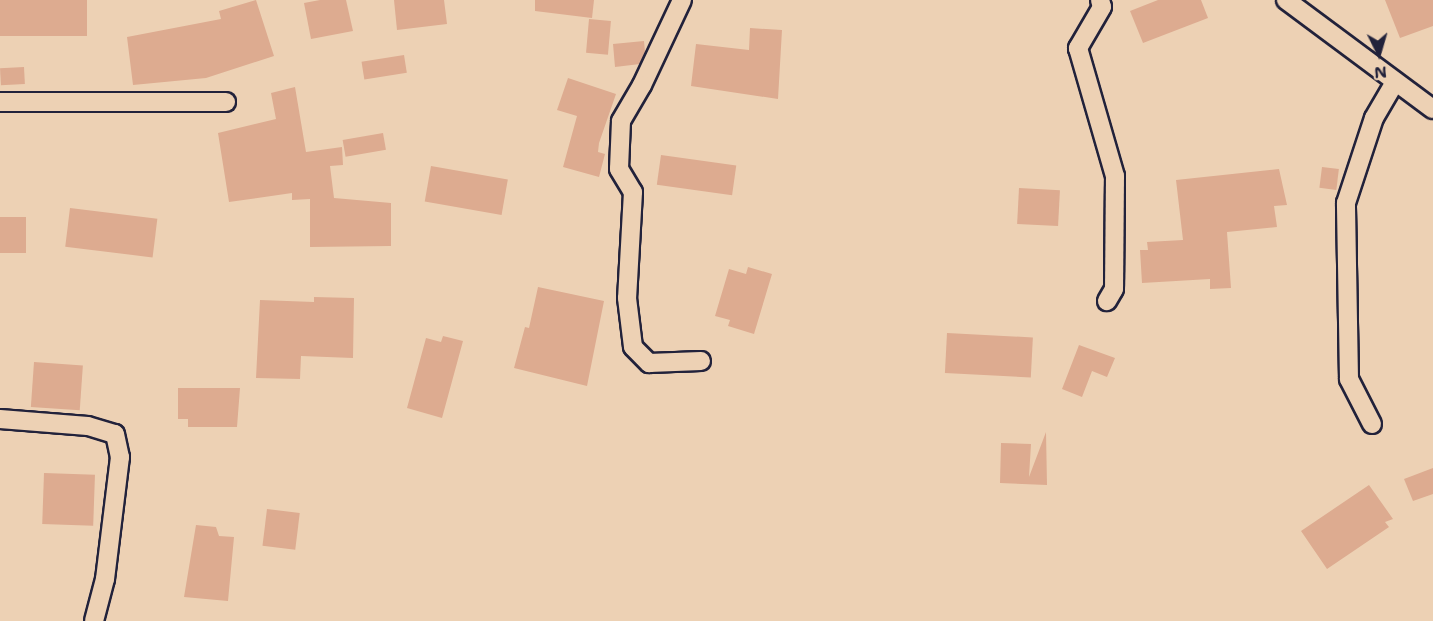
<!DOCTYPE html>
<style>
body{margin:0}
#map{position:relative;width:1433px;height:621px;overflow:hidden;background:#edd1b4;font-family:"Shantell Sans",sans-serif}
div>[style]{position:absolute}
.building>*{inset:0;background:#ddab90;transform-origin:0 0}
.roads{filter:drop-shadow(2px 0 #22223b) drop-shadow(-2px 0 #22223b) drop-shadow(0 2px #22223b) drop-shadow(0 -2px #22223b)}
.minor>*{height:18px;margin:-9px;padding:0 9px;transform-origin:9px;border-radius:9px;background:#edd1b4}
span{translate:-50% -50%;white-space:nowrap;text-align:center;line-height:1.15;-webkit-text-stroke:4.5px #edd1b4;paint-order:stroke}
.north{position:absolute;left:1349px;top:24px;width:60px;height:60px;-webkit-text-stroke:4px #edd1b4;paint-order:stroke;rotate:175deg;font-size:16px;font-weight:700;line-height:24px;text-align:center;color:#22223b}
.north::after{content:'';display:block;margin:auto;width:21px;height:27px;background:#22223b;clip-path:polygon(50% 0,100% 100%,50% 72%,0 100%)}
</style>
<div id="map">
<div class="building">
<i style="left:0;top:0;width:87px;height:36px"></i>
<i style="clip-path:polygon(256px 0,274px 56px,206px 78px,133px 85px,127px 37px,221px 19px,219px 11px)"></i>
<i style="clip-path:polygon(320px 0,346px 0,353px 31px,311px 39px,304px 3px)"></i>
<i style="clip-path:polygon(394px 0,444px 0,447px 24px,397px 30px)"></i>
<i style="clip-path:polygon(535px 0,594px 0,592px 18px,535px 11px)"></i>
<i style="clip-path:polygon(1158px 0,1201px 0,1208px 18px,1143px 43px,1130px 11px)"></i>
<i style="clip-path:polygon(1385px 0,1433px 0,1433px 26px,1400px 38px)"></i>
<i style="left:589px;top:19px;width:22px;height:34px;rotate:5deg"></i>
<i style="clip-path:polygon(750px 28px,782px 30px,778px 99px,691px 86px,696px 44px,749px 50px)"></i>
<i style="clip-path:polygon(644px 41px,645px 52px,640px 64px,615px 67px,613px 44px)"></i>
<i style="left:404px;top:55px;width:18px;height:43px;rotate:81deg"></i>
<i style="left:24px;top:67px;width:17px;height:24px;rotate:87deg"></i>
<i style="clip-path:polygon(568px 78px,616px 94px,599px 143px,598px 152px,605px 154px,599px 177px,563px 167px,577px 116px,557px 110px)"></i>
<i style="clip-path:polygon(295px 87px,306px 152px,342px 147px,343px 165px,330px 166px,334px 198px,391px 203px,391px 246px,310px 247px,310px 199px,292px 200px,292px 193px,229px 202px,218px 133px,276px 119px,271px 93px)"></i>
<i style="left:383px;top:133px;width:17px;height:41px;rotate:80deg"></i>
<i style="left:661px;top:155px;width:76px;height:30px;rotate:8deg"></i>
<i style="left:431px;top:166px;width:78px;height:36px;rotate:10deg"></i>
<i style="left:1322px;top:167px;width:17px;height:21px;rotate:7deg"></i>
<i style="clip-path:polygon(1279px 169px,1287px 205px,1274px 206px,1277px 227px,1227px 232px,1231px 288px,1210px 289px,1210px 279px,1142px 283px,1140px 250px,1148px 250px,1147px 242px,1183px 240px,1176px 180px)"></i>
<i style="left:1019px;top:188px;width:41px;height:36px;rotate:3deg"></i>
<i style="left:70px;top:208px;width:88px;height:39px;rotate:7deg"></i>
<i style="left:0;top:217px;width:26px;height:36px"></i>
<i style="clip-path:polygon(748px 267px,772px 274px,754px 334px,728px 326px,730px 320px,715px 316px,729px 269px,746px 274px)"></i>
<i style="clip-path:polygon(538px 287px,604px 301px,587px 386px,514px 368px,525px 327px,529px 328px)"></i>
<i style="clip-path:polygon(314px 297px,354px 298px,353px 358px,301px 356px,300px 379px,256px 378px,260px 300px,314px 302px)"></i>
<i style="left:947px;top:333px;width:86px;height:40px;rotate:3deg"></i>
<i style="clip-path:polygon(443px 336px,463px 341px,442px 418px,407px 408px,426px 338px,441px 342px)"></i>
<i style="clip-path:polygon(1079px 345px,1115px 358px,1107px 377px,1092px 371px,1082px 397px,1062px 389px)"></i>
<i style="left:34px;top:362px;width:49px;height:45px;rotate:4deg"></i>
<i style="clip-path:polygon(178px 388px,240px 388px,237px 427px,188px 427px,188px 419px,178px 419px)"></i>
<i style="clip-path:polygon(1046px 432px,1047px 485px,1000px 483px,1001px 443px,1031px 444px,1029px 477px)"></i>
<i style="clip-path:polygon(1433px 468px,1433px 494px,1413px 501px,1404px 479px)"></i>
<i style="left:44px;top:473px;width:51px;height:51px;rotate:2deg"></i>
<i style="clip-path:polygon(1369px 485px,1393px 519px,1385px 522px,1389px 527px,1327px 569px,1301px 531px)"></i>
<i style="left:267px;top:509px;width:33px;height:37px;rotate:7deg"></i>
<i style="clip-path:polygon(196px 525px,216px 527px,219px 536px,234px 537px,228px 601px,184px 597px)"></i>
</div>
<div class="roads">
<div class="minor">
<i style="left:682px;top:0;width:94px;rotate:115.2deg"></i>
<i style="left:642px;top:85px;width:42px;rotate:120.3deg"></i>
<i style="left:621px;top:121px;width:48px;rotate:92.4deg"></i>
<i style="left:619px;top:169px;width:27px;rotate:59deg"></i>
<i style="left:633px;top:192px;width:106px;rotate:93.2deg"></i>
<i style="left:627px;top:298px;width:49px;rotate:83deg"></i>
<i style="left:633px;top:347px;width:23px;rotate:45deg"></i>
<i style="left:649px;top:363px;width:52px;rotate:-2.2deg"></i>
<i style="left:1100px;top:0;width:7px;rotate:74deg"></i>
<i style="left:1102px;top:7px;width:48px;rotate:120.3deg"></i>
<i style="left:1078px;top:48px;width:133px;rotate:73.9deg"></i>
<i style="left:1115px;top:176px;width:113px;rotate:90.5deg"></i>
<i style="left:1114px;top:289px;width:14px;rotate:120deg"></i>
<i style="left:1286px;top:0;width:183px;rotate:36.6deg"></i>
<i style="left:0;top:102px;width:226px"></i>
<i style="left:0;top:419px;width:88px;rotate:4.5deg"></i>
<i style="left:88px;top:426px;width:28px;rotate:17deg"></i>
<i style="left:115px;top:434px;width:24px;rotate:78deg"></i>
<i style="left:120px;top:457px;width:123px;rotate:97deg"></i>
<i style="left:105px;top:579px;width:43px;rotate:104.7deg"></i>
<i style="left:1372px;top:424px;width:51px;rotate:-117.1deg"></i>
<i style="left:1349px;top:379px;width:176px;rotate:-91deg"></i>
<i style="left:1346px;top:203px;width:89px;rotate:-71.8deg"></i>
<i style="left:1374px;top:118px;width:42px;rotate:-59.7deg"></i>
</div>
</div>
<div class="north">N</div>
</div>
